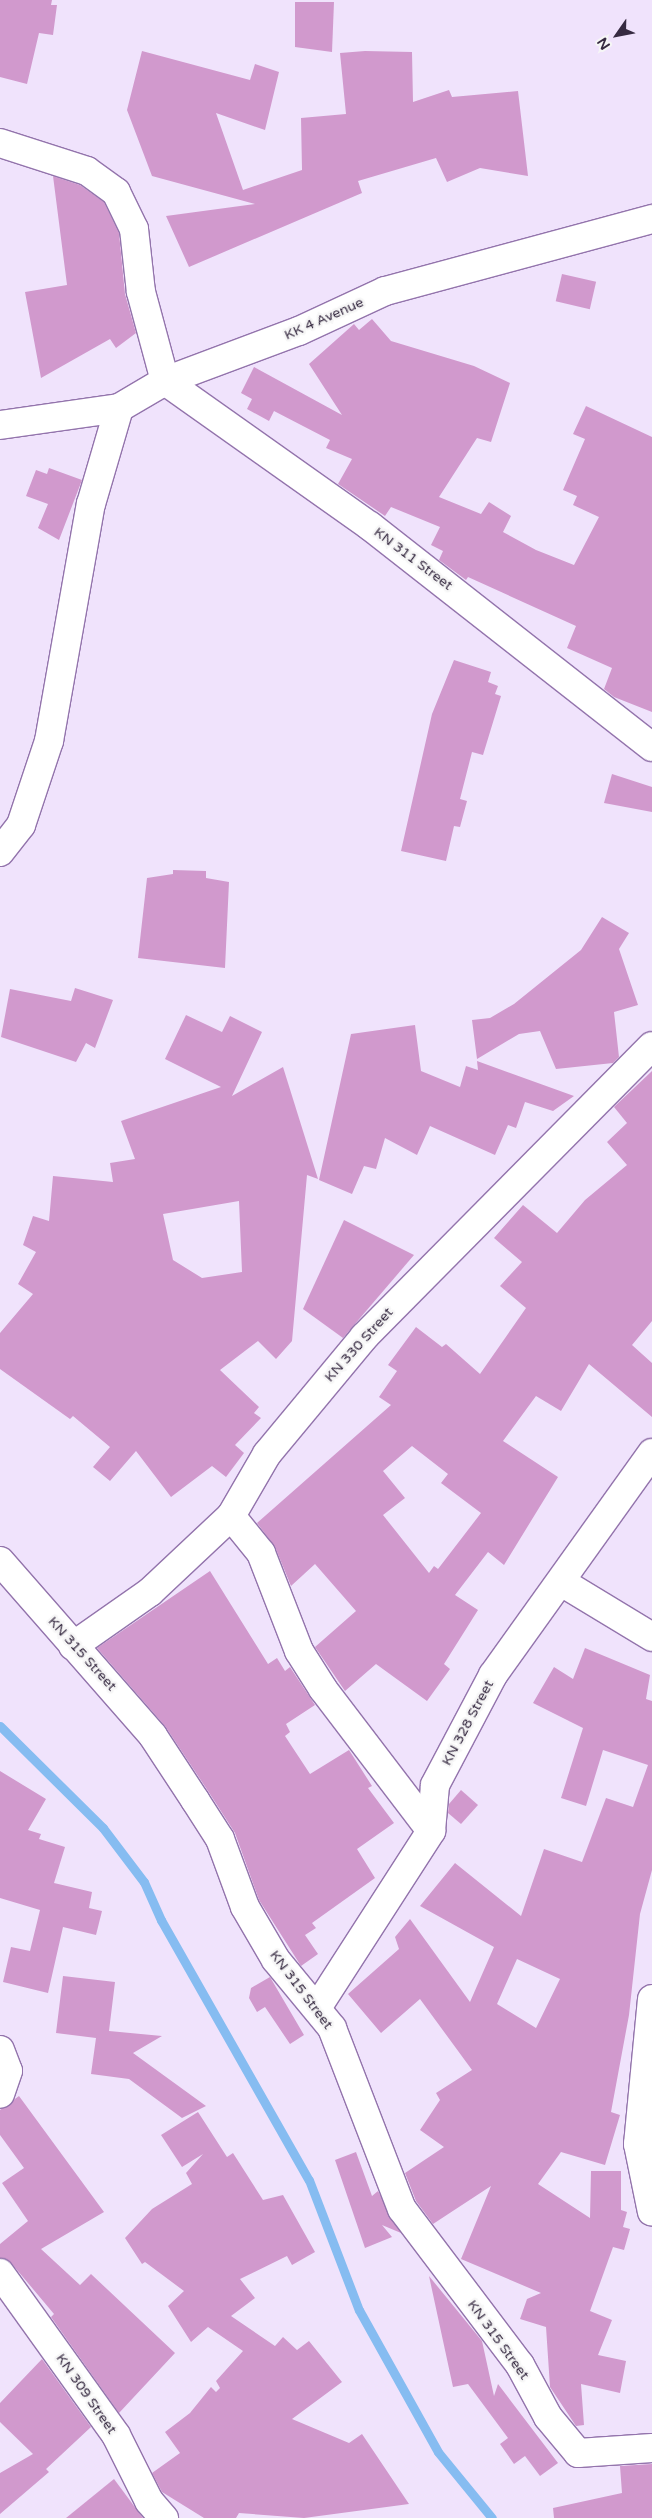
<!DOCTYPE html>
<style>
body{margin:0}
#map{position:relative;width:652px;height:2518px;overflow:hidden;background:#f0e3fc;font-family:"Varela Round",sans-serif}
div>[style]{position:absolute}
.stream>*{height:9px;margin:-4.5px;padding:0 4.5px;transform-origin:4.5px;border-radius:4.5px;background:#86bcf1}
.building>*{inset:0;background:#d199cd;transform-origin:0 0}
.roads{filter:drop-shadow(1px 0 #9374ac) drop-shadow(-1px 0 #9374ac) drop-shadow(0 1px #9374ac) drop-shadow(0 -1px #9374ac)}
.minor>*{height:28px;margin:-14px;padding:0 14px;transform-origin:14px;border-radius:14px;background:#fff}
.secondary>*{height:28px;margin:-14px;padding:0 14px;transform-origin:14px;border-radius:14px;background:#fff}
span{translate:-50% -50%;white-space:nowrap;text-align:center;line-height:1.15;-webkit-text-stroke:5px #f6f6f6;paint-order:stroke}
.street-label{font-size:14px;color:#362a41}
.north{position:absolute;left:592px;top:10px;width:50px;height:50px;-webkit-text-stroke:4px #f6f6f6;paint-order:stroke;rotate:237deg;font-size:14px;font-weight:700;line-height:20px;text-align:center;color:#362a41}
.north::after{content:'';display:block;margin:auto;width:18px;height:22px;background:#362a41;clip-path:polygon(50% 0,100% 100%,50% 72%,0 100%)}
</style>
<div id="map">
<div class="stream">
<i style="left:0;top:1726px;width:145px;rotate:44.7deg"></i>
<i style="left:103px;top:1828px;width:68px;rotate:52.8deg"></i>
<i style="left:144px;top:1882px;width:42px;rotate:65.9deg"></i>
<i style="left:161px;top:1920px;width:299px;rotate:60.4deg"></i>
<i style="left:309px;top:2180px;width:139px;rotate:69deg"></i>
<i style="left:359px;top:2310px;width:162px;rotate:60.9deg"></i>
<i style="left:438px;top:2452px;width:85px;rotate:50.7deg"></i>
</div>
<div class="building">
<i style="clip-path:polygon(0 0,52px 0,51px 5px,57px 5px,53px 35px,39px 33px,27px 84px,0 77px)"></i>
<i style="clip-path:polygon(295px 2px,334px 2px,332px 52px,295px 47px)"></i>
<i style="clip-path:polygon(142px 51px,250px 80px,255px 64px,279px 72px,265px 130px,216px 113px,243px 190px,302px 170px,301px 118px,346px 114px,340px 53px,365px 51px,412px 52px,413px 102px,449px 90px,452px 97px,518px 91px,528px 176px,480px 168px,447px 182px,436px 158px,358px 181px,362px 193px,189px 267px,166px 216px,255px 204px,152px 176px,127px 110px)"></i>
<i style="clip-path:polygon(53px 176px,80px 185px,104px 202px,119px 233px,125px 294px,136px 333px,116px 348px,110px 339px,41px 378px,25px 292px,67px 285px)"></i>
<i style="left:562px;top:274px;width:35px;height:28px;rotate:13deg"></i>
<i style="clip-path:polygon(372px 319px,391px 341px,474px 366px,510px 383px,491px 442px,477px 438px,439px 497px,481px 514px,489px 502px,511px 516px,503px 532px,536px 550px,574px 565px,599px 517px,573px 505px,577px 496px,563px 490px,585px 439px,573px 434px,586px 406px,652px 437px,652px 712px,614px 697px,604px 689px,612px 668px,567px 648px,576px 626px,468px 577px,466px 580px,439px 560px,443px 551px,431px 545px,440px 527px,391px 507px,385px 516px,338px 484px,352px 459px,326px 448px,330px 440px,274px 411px,269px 421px,247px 409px,252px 399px,241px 393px,254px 367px,342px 415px,309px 364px,354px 324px,359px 330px)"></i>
<i style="clip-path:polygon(49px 468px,82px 480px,59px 540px,38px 528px,48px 504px,26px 496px,36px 470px,47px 474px)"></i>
<i style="clip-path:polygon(454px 660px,491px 672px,488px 682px,498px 686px,495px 694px,501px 696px,483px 755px,472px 752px,460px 799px,467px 801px,460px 827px,454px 826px,446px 861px,401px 851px,432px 714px)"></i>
<i style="clip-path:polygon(612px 774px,652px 787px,652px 812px,604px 803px)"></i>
<i style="clip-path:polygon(173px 870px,206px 871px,206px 878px,229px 882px,225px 968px,138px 958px,147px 878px,173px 874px)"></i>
<i style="clip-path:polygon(602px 917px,629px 933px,619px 949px,638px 1005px,614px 1012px,619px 1057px,613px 1063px,556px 1069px,540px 1031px,519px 1034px,477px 1059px,472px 1020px,490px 1018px,514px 1004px,581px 950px)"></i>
<i style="clip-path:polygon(75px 988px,113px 1000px,95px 1048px,86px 1043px,76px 1062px,1px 1037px,10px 989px,71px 1001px)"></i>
<i style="clip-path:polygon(evenodd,186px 1015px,222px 1032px,230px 1016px,262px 1032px,232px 1096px,283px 1067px,318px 1179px,307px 1175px,292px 1341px,276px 1359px,258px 1341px,220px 1370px,259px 1407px,254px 1413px,261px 1418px,235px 1445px,244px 1453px,226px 1477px,212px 1466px,171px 1497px,136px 1451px,110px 1481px,93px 1467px,110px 1447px,73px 1416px,70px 1419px,0 1369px,0 1333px,33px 1294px,18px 1284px,36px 1252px,23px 1245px,33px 1216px,49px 1221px,53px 1176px,113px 1182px,110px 1163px,135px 1159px,121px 1121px,221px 1087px,165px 1059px,186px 1015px,239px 1201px,242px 1272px,202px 1278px,173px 1260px,163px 1214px,239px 1201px)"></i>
<i style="clip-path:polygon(415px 1025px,421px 1071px,460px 1087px,466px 1066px,478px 1070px,477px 1061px,574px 1096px,553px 1111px,525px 1102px,516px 1128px,508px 1125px,495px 1155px,430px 1126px,417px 1155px,385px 1138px,376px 1169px,364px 1166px,352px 1194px,319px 1180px,351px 1034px)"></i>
<i style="clip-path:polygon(evenodd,652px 1071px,652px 1321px,632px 1345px,652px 1363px,652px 1417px,589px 1364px,561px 1411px,536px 1396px,503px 1441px,558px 1477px,504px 1565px,488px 1552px,455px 1595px,478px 1610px,444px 1664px,450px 1669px,427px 1701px,376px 1664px,345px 1691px,315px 1647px,356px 1611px,315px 1564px,291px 1586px,275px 1547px,257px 1523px,391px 1405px,379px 1397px,397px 1371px,388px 1365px,416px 1327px,442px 1347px,446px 1344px,480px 1374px,526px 1308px,500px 1286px,522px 1262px,494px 1238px,523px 1205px,557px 1233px,585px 1200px,627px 1165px,607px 1142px,627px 1123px,614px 1107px,652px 1071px,412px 1446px,448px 1474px,441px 1483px,481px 1513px,438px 1569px,434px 1566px,429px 1573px,383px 1515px,405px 1498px,383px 1471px,412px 1446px)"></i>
<i style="clip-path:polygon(344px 1220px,414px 1255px,343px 1338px,303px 1309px)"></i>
<i style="clip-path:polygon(210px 1571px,268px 1664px,277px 1658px,285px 1671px,290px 1667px,315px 1705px,286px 1724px,290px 1732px,285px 1736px,310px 1774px,349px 1750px,372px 1786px,368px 1788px,394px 1823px,357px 1849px,375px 1878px,312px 1923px,316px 1928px,305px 1935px,318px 1954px,301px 1966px,259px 1900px,235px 1833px,208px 1791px,165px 1726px,97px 1648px)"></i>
<i style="clip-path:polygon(evenodd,585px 1648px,650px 1675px,646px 1699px,652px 1701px,652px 1870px,640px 1914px,629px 2015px,611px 2112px,620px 2115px,605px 2165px,561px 2152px,538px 2184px,590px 2218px,591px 2171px,621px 2171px,621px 2210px,627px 2212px,623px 2227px,630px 2229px,624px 2250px,613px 2247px,590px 2311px,612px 2320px,598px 2355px,626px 2361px,620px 2393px,581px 2384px,584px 2425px,576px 2426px,550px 2387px,546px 2327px,520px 2319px,527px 2299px,541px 2293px,461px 2259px,491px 2186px,433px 2224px,416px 2201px,405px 2173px,444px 2147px,420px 2130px,440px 2100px,436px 2093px,472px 2070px,420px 1999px,381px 2033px,348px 1994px,399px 1949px,395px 1937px,410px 1919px,470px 2002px,494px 1947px,420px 1906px,455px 1863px,521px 1916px,544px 1849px,582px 1862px,606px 1798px,633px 1807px,648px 1765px,603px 1750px,586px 1806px,561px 1798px,583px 1728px,533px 1703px,554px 1667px,573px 1679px,585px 1648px,517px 1959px,560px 1979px,536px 2028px,497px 2004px,517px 1959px)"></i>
<i style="clip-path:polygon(0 1771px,46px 1799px,28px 1830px,41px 1834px,39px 1839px,65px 1847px,54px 1883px,92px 1892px,89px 1908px,102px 1911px,96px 1935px,63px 1927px,48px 1993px,3px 1982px,11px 1947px,30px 1951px,40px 1910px,0 1898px)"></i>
<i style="clip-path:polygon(461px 1790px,478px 1805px,461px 1824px,448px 1813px,449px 1804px)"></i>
<i style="clip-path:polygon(63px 1976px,115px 1982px,109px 2031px,162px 2036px,133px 2053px,206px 2106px,182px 2118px,129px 2079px,91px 2074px,96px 2038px,56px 2033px)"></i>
<i style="clip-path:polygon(270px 1977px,304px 2035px,290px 2044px,265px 2007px,257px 2012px,249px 1998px,251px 1988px)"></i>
<i style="clip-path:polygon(19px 2096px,104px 2212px,41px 2249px,80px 2285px,91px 2274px,175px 2353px,119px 2413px,51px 2317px,54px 2314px,12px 2264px,0 2258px,0 2244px,28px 2221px,2px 2183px,24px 2168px,0 2135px,0 2110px)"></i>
<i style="clip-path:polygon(198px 2112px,227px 2157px,233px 2153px,263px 2200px,283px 2195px,315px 2252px,292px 2265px,287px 2256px,240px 2279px,255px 2298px,231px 2316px,275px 2346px,283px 2337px,297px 2350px,309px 2341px,342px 2382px,292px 2419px,349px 2443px,362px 2434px,409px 2504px,304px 2518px,239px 2513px,236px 2518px,204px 2518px,162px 2492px,152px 2473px,180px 2453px,165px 2432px,190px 2413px,211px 2387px,216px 2392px,220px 2388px,216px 2381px,243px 2351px,208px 2327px,191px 2342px,168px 2306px,184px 2291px,145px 2262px,142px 2264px,125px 2238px,152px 2209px,192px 2184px,186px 2173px,203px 2154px,182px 2167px,161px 2135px)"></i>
<i style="clip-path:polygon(356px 2152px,372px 2196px,378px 2191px,401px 2233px,382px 2225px,392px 2237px,365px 2248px,335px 2160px)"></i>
<i style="clip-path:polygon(429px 2276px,482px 2341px,494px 2396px,498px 2384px,558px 2463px,540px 2476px,525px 2456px,514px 2464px,500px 2444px,508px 2438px,468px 2384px,453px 2387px)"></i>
<i style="clip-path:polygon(42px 2359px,91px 2427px,46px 2469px,49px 2472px,0 2514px,0 2473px,33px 2454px,0 2422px,0 2403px)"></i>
<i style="clip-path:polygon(652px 2464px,652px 2518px,554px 2518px,553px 2508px,622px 2493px,620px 2466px)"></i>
<i style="clip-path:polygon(114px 2479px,143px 2518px,66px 2518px)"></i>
</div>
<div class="roads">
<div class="minor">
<i style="left:0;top:143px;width:91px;rotate:17.8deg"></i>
<i style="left:87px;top:171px;width:36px;rotate:36deg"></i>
<i style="left:116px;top:192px;width:41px;rotate:64.1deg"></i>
<i style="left:134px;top:229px;width:63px;rotate:83.7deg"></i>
<i style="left:141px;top:292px;width:92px;rotate:74.9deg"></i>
<i style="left:165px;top:381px;width:251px;rotate:35.3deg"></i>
<i style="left:370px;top:526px;width:358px;rotate:38.1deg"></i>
<i style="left:0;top:852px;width:34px;rotate:-52deg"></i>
<i style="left:21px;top:825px;width:89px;rotate:-71.6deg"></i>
<i style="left:49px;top:741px;width:241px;rotate:-80deg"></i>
<i style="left:91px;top:504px;width:100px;rotate:-73.7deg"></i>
<i style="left:231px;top:1516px;width:48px;rotate:51deg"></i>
<i style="left:261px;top:1553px;width:105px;rotate:68.8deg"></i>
<i style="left:299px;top:1651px;width:45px;rotate:57.7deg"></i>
<i style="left:323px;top:1689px;width:178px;rotate:52.7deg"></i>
<i style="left:0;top:1561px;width:232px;rotate:48.8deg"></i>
<i style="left:153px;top:1736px;width:77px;rotate:56.7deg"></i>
<i style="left:195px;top:1800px;width:46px;rotate:57.3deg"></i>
<i style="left:220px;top:1839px;width:72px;rotate:69.8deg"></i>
<i style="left:245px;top:1907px;width:61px;rotate:59.7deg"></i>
<i style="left:276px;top:1960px;width:88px;rotate:50.5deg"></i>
<i style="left:332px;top:2028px;width:194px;rotate:68.9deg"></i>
<i style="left:402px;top:2209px;width:196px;rotate:52.9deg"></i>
<i style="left:520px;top:2365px;width:59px;rotate:61.7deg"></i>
<i style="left:548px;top:2417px;width:47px;rotate:50.2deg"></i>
<i style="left:578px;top:2453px;width:74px;rotate:-3.9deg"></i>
<i style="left:563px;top:1583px;width:104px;rotate:31.2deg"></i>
<i style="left:73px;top:1646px;width:94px;rotate:-35deg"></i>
<i style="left:150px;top:1592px;width:111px;rotate:-43.2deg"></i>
<i style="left:231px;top:1516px;width:72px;rotate:-59.9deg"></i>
<i style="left:267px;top:1454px;width:152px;rotate:-50.3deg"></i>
<i style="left:364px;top:1337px;width:409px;rotate:-45.3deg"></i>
<i style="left:652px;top:1999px;width:146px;rotate:95.5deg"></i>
<i style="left:638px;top:2144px;width:69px;rotate:78.4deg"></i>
<i style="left:317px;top:2008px;width:211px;rotate:-57.2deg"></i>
<i style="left:431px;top:1831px;width:46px;rotate:-85deg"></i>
<i style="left:435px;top:1785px;width:124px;rotate:-62.2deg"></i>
<i style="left:493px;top:1675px;width:273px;rotate:-54.4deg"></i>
<i style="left:0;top:2050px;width:22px;rotate:69deg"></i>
<i style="left:8px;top:2071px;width:24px;rotate:109deg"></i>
<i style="left:0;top:2273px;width:199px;rotate:54.4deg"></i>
<i style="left:116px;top:2435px;width:74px;rotate:63.4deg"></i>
<i style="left:149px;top:2501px;width:23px;rotate:49deg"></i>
</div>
<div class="secondary">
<i style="left:0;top:425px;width:120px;rotate:-8.1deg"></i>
<i style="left:119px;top:408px;width:53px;rotate:-30.4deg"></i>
<i style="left:165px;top:381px;width:143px;rotate:-20.5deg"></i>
<i style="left:299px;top:331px;width:95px;rotate:-24.9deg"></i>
<i style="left:385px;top:291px;width:277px;rotate:-15.1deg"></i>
</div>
</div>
<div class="street-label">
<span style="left:324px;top:319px;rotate:-24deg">KK 4 Avenue</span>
<span style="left:413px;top:559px;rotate:37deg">KN 311 Street</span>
<span style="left:359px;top:1345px;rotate:-48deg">KN 330 Street</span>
<span style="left:82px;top:1654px;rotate:48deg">KN 315 Street</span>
<span style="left:468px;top:1723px;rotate:-62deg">KN 328 Street</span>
<span style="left:301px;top:1990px;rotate:53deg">KN 315 Street</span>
<span style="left:498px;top:2340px;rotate:54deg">KN 315 Street</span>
<span style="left:86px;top:2394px;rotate:55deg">KN 309 Street</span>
</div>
<div class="north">N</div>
</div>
